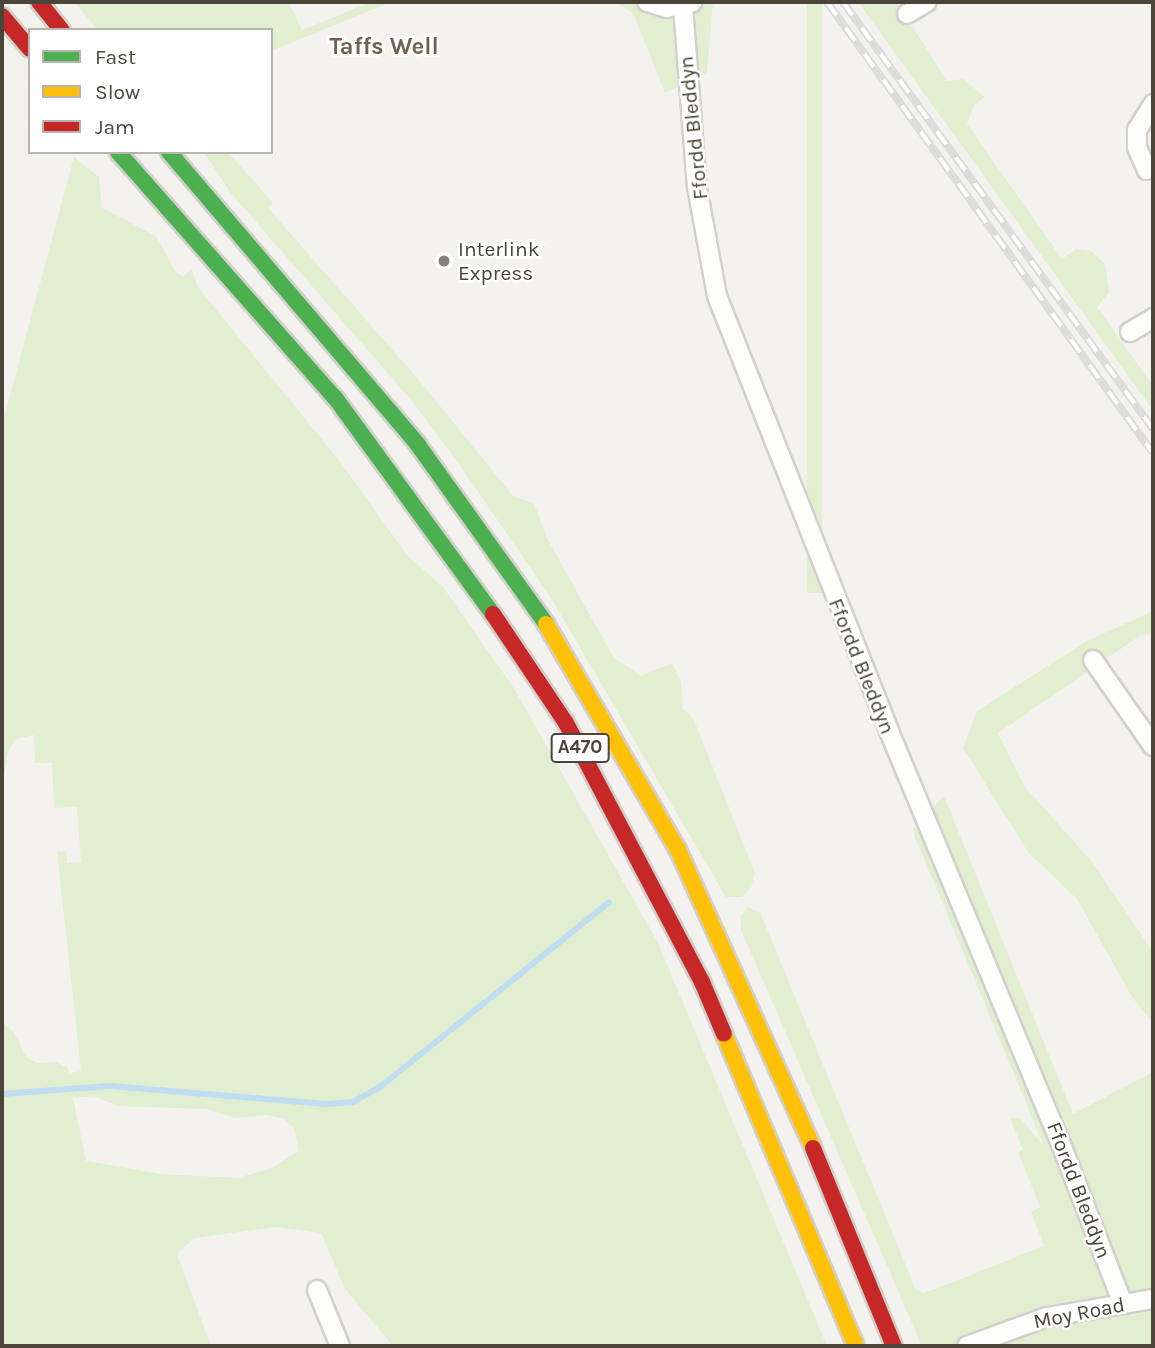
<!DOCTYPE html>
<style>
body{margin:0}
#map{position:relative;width:1155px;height:1348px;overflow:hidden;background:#f4f2ee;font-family:Karla,sans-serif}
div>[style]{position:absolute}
.green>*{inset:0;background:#e1eecf;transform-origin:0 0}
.stream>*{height:6px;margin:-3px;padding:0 3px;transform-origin:3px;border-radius:3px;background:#c0ddf1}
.roads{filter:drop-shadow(2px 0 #d2d0cb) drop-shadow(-2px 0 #d2d0cb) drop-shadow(0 2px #d2d0cb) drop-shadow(0 -2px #d2d0cb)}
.street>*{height:18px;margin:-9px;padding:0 9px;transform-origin:9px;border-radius:9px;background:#fdfdfc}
.fast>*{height:16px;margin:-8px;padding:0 8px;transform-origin:8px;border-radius:8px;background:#4caf50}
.slow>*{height:16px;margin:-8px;padding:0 8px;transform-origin:8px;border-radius:8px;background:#ffc107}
.jam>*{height:16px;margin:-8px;padding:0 8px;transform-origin:8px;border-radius:8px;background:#c62828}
.rail>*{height:8px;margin-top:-4px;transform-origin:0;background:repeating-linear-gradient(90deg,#fff 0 16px,#dbdbda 0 32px);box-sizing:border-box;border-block:2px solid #dbdbda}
.dots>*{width:19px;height:19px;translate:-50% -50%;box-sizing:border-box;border:4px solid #fff;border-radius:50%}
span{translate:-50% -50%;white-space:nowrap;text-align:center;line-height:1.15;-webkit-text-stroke:5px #fff;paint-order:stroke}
.shield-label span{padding:2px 5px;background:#fff;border:2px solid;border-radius:5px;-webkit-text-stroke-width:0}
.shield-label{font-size:19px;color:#4b4439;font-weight:700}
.street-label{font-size:21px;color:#4b4439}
.poi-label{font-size:21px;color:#4b4439}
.left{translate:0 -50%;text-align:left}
.quarter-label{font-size:24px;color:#6e6250;font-weight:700}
.frame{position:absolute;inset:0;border:4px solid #4b4439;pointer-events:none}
.legend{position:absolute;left:28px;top:28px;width:245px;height:126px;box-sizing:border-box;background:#fff;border:2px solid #b7b4b0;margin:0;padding:9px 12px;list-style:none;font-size:21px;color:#4b4439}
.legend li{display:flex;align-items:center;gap:14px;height:35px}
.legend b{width:35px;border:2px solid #b7b4b0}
</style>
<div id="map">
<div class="green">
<i style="clip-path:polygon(74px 2px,289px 2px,302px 30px,371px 2px,391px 2px,271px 51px,271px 30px,98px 30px)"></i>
<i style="clip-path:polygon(615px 2px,713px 2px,707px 73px,665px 93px,633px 13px)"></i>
<i style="left:807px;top:2px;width:15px;height:591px"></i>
<i style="clip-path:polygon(858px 2px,897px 2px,947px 81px,963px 79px,985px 97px,974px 105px,967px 124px,1062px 259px,1076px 249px,1091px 251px,1105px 264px,1109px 292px,1097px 307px,1153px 386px,1153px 410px)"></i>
<i style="clip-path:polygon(204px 152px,228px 152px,273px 203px,268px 208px,418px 379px,514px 497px,534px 503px,547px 538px,614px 658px,641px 676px,672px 663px,681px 682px,683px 708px,694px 720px,755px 873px,751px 888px,742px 897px,726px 897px,551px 598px,457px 461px,412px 401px,230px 192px)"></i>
<i style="clip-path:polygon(evenodd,74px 157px,99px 177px,102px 208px,156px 236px,175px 271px,183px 277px,192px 269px,197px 286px,341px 463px,407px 555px,443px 587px,515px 690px,658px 943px,827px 1346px,393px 1346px,345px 1289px,321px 1233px,276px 1227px,194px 1238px,177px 1254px,211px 1346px,2px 1346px,2px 1021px,14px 1032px,26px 1057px,37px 1063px,56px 1062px,68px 1068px,69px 1073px,81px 1071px,57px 852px,66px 851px,67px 863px,81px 862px,77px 807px,54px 808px,52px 763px,35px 763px,34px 735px,16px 739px,8px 751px,2px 790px,2px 425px,74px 157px,94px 1096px,117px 1106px,206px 1109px,236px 1118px,267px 1115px,284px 1119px,294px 1128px,299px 1151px,270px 1169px,237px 1178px,161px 1174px,86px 1161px,73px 1098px,94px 1096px)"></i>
<i style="clip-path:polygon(1153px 611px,1153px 634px,1141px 635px,998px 733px,1025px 787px,1093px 863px,1153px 952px,1153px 1023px,1132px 997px,1077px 899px,1028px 852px,963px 748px,977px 711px,1087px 641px)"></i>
<i style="clip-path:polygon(944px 796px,1073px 1114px,1153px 1072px,1153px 1346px,922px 1346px,741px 930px,741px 916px,747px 907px,760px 912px,916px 1290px,923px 1293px,938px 1288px,1044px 1246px,1031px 1212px,1040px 1207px,1018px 1152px,1023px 1150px,1010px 1118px,1020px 1118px,1044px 1146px,912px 830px)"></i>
</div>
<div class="stream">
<i style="left:2px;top:1094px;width:108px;rotate:-4.2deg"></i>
<i style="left:110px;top:1086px;width:216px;rotate:4.8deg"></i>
<i style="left:325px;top:1104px;width:28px;rotate:-4deg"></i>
<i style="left:353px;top:1102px;width:31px;rotate:-29deg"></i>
<i style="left:380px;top:1087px;width:294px;rotate:-38.9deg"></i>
</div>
<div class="roads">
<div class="street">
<i style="left:647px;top:2px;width:21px;rotate:17deg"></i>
<i style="left:667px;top:8px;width:26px;rotate:-13deg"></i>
<i style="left:683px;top:6px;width:182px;rotate:85.6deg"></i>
<i style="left:697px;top:187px;width:111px;rotate:79.6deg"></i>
<i style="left:717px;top:296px;width:468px;rotate:68.4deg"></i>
<i style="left:889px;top:731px;width:442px;rotate:67.4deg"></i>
<i style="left:1059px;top:1139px;width:177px;rotate:68.8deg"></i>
<i style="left:907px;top:14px;width:23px;rotate:-31deg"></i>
<i style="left:1147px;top:170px;width:24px;rotate:-114deg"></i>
<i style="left:1137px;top:148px;width:18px;rotate:-90deg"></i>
<i style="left:1137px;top:130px;width:31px;rotate:-58deg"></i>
<i style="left:1130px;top:332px;width:27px;rotate:-31deg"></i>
<i style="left:1093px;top:660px;width:105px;rotate:55.1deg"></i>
<i style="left:317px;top:1290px;width:61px;rotate:67.7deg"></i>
<i style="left:967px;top:1346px;width:85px;rotate:-19.9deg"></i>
<i style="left:1047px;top:1317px;width:108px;rotate:-9.6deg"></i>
</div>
<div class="fast">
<i style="left:118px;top:152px;width:329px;rotate:48.6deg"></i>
<i style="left:336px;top:399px;width:266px;rotate:53.9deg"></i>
<i style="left:169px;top:152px;width:385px;rotate:49.6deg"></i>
<i style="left:418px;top:445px;width:220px;rotate:54.4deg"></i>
</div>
<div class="slow">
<i style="left:546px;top:624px;width:262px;rotate:59.7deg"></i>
<i style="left:678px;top:850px;width:327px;rotate:65.6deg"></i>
<i style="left:724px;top:1034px;width:339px;rotate:67.1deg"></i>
</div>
<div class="jam">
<i style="left:39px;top:2px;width:36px;rotate:51deg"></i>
<i style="left:2px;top:16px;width:43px;rotate:49.7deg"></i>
<i style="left:493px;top:614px;width:131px;rotate:56.2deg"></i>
<i style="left:566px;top:723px;width:293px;rotate:62.3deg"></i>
<i style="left:702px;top:982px;width:56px;rotate:67.1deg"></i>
<i style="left:813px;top:1148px;width:214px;rotate:67.8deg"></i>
</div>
</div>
<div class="rail">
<i style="left:827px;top:2px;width:556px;rotate:54.14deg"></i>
<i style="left:843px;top:2px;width:528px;rotate:54.02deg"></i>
</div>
<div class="dots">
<i style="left:444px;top:261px;background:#868178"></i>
</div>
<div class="shield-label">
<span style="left:580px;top:748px">A470</span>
</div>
<div class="street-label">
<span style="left:693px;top:128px;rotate:-96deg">Ffordd Bleddyn</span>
<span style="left:862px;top:666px;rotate:68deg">Ffordd Bleddyn</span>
<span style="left:1079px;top:1190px;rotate:69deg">Ffordd Bleddyn</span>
<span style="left:1079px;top:1313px;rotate:-11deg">Moy Road</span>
</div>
<div class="poi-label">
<span class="left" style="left:458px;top:261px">Interlink<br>Express</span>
</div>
<div class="quarter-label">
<span style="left:384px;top:47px">Taffs Well</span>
</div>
<div class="frame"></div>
<ul class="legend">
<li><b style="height:9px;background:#4caf50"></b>Fast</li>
<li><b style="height:9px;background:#ffc107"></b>Slow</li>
<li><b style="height:9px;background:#c62828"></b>Jam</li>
</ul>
</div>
